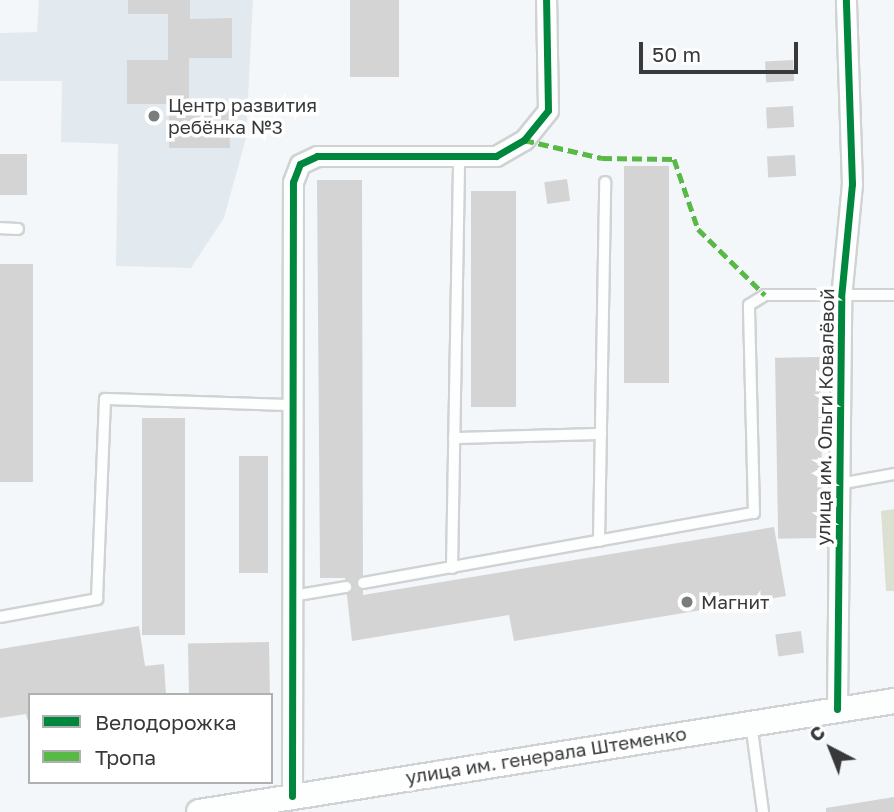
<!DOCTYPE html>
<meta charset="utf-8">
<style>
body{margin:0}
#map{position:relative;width:894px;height:812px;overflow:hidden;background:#f4f7f9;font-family:"Golos Text",sans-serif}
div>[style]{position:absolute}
.built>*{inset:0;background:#e2eaef}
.green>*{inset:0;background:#dbe0d1}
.building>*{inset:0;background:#d4d4d5;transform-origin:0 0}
.roads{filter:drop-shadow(2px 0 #d0d2d4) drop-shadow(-2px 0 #d0d2d4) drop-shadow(0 2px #d0d2d4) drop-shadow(0 -2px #d0d2d4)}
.service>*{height:10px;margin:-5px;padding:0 5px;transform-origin:5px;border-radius:5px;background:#fdfefe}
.minor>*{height:19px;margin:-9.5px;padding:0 9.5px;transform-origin:9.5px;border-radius:9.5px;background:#fdfefe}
.tertiary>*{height:24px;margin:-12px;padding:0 12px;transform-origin:12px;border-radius:12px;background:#fdfefe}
.quiet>*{height:5px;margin-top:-2.5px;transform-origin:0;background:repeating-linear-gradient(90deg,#58b947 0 10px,transparent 0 15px)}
.cycleway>*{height:7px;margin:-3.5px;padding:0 3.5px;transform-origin:3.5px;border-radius:3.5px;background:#00873e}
.dots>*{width:19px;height:19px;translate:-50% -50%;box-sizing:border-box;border:4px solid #fff;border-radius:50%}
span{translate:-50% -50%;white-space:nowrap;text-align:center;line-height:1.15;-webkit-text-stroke:7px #fff;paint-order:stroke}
.poi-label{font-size:19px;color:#37393a}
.left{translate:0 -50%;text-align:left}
.street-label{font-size:19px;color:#37393a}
.legend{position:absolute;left:28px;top:693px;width:245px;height:91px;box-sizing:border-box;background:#fff;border:2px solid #afb0b0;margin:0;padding:9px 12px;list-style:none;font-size:21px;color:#37393a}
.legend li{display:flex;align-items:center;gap:14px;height:35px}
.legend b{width:35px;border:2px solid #afb0b0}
.north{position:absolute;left:796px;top:714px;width:70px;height:70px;-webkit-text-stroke:5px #fff;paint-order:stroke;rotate:318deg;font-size:19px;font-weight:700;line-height:28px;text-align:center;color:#37393a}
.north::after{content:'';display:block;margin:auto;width:24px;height:32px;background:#37393a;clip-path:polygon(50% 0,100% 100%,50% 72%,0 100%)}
.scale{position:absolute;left:639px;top:42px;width:159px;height:32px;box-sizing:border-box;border:4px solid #37393a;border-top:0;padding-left:9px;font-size:21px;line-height:24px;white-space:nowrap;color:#37393a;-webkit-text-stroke:5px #fff;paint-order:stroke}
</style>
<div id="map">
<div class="built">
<i style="clip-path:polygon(39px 0,253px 0,246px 138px,224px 218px,191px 268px,116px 266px,118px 144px,61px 142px,62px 81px,0 81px,0 33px,37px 32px)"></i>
</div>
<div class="green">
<i style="clip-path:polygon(894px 509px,894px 591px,886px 591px,881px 511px)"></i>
</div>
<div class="building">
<i style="clip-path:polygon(128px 0,190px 0,190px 19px,232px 18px,232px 58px,189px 58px,189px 108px,229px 108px,230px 148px,169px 148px,169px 104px,127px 104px,127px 60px,168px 60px,168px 14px,128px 14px)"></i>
<i style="left:350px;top:0;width:49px;height:77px"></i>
<i style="left:793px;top:60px;width:21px;height:28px;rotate:87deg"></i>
<i style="left:793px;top:106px;width:21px;height:27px;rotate:87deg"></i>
<i style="left:0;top:154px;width:27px;height:41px"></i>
<i style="left:795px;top:155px;width:21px;height:28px;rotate:87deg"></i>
<i style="left:624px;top:166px;width:45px;height:217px"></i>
<i style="left:567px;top:179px;width:22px;height:23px;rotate:82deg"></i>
<i style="clip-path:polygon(317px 180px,362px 180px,363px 595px,774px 527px,786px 596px,514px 641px,509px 615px,352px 641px,345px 578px,320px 578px)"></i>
<i style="left:471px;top:191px;width:45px;height:216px"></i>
<i style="left:0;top:264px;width:33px;height:218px"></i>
<i style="left:820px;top:357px;width:181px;height:45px;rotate:89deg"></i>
<i style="left:142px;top:418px;width:43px;height:217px"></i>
<i style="left:239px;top:456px;width:29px;height:117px"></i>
<i style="clip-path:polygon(139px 626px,145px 666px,164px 664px,166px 695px,30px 695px,30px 729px,26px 714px,0 718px,0 649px)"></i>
<i style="left:801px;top:631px;width:22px;height:26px;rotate:82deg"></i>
<i style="left:269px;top:642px;width:53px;height:81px;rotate:89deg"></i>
<i style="clip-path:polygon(894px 797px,894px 812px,826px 812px,826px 808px)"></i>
</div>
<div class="roads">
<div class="service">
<i style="left:0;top:228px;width:18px;rotate:3deg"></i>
<i style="left:454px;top:438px;width:147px;rotate:-1.6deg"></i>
<i style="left:839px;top:484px;width:56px;rotate:-10.3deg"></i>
<i style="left:599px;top:541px;width:359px;rotate:-89deg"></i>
<i style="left:452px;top:568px;width:411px;rotate:-89deg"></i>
<i style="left:363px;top:583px;width:397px;rotate:-10.2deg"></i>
<i style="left:754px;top:513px;width:208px;rotate:-91.4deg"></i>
<i style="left:749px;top:305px;width:19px;rotate:-32deg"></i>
<i style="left:765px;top:295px;width:129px"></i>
<i style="left:292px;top:596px;width:55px;rotate:-9.5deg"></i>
<i style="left:0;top:617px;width:99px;rotate:-10.5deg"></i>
<i style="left:97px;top:599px;width:200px;rotate:-87.7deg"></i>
<i style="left:105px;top:399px;width:185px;rotate:1.9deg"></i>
<i style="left:751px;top:723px;width:90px;rotate:82.3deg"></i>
</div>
<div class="minor">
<i style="left:837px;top:709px;width:411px;rotate:-89.4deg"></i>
<i style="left:841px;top:298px;width:115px;rotate:-84.5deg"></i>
<i style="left:852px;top:184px;width:184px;rotate:-91.9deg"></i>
<i style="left:292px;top:796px;width:614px;rotate:-89.91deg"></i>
<i style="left:293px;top:182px;width:19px;rotate:-69deg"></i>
<i style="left:300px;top:164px;width:19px;rotate:-25deg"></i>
<i style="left:317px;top:156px;width:179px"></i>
<i style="left:496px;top:156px;width:32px;rotate:-30deg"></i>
<i style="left:524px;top:140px;width:38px;rotate:-51deg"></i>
<i style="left:548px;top:110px;width:110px;rotate:-91deg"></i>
</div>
<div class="tertiary">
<i style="left:199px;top:812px;width:704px;rotate:-9.07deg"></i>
</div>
</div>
<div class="quiet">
<i style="left:524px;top:140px;width:80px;rotate:13deg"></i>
<i style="left:602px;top:158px;width:72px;rotate:0.8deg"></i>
<i style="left:674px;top:159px;width:74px;rotate:71.1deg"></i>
<i style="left:698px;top:229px;width:94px;rotate:44.6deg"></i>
</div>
<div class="cycleway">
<i style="left:837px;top:709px;width:411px;rotate:-89.4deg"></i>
<i style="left:841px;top:298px;width:115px;rotate:-84.5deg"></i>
<i style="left:852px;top:184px;width:184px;rotate:-91.9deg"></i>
<i style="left:292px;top:796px;width:614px;rotate:-89.91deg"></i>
<i style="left:293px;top:182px;width:19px;rotate:-69deg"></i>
<i style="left:300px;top:164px;width:19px;rotate:-25deg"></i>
<i style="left:317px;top:156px;width:179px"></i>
<i style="left:496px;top:156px;width:32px;rotate:-30deg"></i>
<i style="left:524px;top:140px;width:38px;rotate:-51deg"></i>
<i style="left:548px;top:110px;width:110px;rotate:-91deg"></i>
</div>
<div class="dots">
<i style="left:154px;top:116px;background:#797c7d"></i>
<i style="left:687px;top:602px;background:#797c7d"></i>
</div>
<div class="poi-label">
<span class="left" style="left:168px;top:116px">Центр развития<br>ребёнка №3</span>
<span class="left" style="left:701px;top:602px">Магнит</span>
</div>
<div class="street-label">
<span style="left:825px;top:417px;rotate:-89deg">улица им. Ольги Ковалёвой</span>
<span style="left:546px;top:755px;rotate:-9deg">улица им. генерала Штеменко</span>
</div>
<ul class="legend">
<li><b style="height:9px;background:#00873e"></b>Велодорожка</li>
<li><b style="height:9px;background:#58b947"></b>Тропа</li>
</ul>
<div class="north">С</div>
<div class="scale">50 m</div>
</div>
